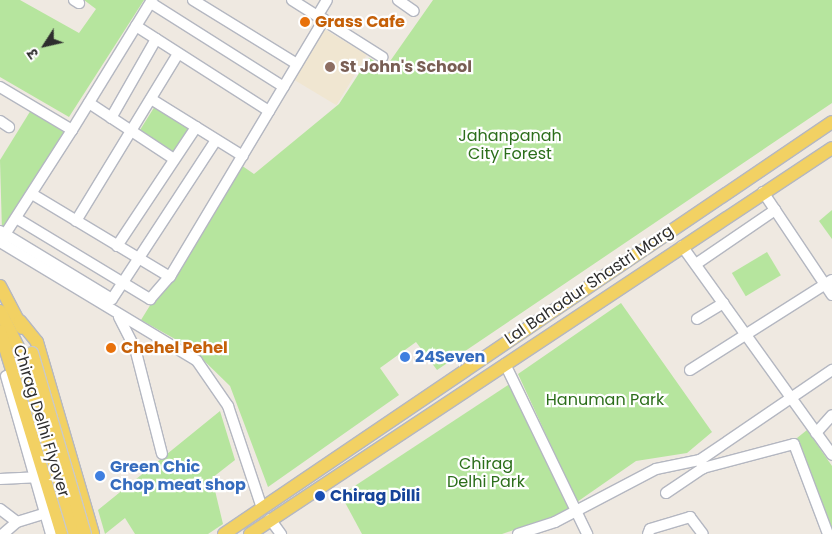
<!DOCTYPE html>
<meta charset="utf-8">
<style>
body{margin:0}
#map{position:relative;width:832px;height:534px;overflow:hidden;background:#efe9e1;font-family:Poppins,"Noto Sans Devanagari",sans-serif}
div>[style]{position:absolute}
.education>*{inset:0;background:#f0e6d1;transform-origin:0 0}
.green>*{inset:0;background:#b6e59e;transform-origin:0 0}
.roads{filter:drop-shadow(1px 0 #b4b7c1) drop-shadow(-1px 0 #b4b7c1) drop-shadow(0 1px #b4b7c1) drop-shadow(0 -1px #b4b7c1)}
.minor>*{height:10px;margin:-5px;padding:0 5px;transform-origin:5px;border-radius:5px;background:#fff}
.major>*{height:12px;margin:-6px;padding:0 6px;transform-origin:6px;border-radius:6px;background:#f2d163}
.bridges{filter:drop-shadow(1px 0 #c9c9c9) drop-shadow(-1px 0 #c9c9c9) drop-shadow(0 1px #c9c9c9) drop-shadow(0 -1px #c9c9c9)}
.major-bridge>*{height:12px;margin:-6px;padding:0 6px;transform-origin:6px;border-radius:6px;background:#f2d163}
.dots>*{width:14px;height:14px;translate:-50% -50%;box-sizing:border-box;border:2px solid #fff;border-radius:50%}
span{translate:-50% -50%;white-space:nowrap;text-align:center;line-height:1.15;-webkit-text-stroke:4.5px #fff;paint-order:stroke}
.food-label{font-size:16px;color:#c56008;font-weight:700}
.left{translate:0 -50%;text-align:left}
.education-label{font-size:16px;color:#785e54;font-weight:700}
.park-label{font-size:16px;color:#2c6e1b}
.street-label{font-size:16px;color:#2e2e2e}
.shop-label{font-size:16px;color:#366cbe;font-weight:700}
.transit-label{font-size:16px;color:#164399;font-weight:700}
.north{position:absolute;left:20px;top:20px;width:50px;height:50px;-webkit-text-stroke:4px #fff;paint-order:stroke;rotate:235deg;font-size:14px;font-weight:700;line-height:20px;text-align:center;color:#2e2e2e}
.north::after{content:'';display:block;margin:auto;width:18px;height:22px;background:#2e2e2e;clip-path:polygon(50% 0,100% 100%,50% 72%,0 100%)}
</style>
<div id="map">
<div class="education">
<i style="left:324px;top:29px;width:50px;height:59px;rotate:31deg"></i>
</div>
<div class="green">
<i style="clip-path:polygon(0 0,20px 0,79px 33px,96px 9px,84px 0,144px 0,69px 117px,0 77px)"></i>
<i style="clip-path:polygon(433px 0,832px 0,832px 103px,437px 370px,416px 342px,380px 368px,399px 395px,268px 487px,230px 386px,191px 348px,141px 320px,238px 163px,254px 174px,339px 104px,369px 58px,386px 67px)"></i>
<i style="left:155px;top:106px;width:44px;height:33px;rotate:32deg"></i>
<i style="clip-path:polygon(31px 110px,65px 133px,2px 231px,0 160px)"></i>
<i style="clip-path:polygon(832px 210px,832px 239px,819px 221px)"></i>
<i style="left:767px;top:252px;width:27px;height:41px;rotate:59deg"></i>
<i style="clip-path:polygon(621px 303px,712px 432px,687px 453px,636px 461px,577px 502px,518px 374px)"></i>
<i style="clip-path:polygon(511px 383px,574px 509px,502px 534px,362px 534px,341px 495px)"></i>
<i style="clip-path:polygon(220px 411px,235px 460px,212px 478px,223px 524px,208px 534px,135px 534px,125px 518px,105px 534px,98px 510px)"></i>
<i style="clip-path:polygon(807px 430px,832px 466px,832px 531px,797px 438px)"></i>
</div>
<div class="roads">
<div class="minor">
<i style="left:74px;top:0;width:6px;rotate:31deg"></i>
<i style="left:193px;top:0;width:122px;rotate:31.6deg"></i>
<i style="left:292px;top:0;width:107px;rotate:32.3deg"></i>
<i style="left:398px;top:0;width:19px;rotate:35deg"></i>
<i style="left:151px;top:3px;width:157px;rotate:32.3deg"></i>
<i style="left:318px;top:15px;width:17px;rotate:-59deg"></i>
<i style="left:136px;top:26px;width:158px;rotate:32.6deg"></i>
<i style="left:0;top:87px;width:84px;rotate:30.8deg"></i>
<i style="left:72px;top:130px;width:130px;rotate:122.7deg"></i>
<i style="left:151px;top:99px;width:108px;rotate:31.8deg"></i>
<i style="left:89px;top:103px;width:102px;rotate:33.4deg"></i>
<i style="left:111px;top:118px;width:91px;rotate:-60.3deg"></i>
<i style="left:0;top:121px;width:11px;rotate:34deg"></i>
<i style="left:72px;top:130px;width:153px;rotate:-58.4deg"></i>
<i style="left:763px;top:192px;width:124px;rotate:56.2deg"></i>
<i style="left:32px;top:194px;width:161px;rotate:31deg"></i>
<i style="left:16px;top:218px;width:157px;rotate:31.2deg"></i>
<i style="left:150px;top:299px;width:32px;rotate:-49deg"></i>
<i style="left:171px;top:275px;width:298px;rotate:-59.1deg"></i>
<i style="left:76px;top:221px;width:196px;rotate:-58.6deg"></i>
<i style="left:0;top:231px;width:131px;rotate:31.3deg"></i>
<i style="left:112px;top:299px;width:190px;rotate:-56.8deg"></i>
<i style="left:0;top:242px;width:230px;rotate:31.1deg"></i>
<i style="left:197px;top:361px;width:55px;rotate:55.4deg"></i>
<i style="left:228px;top:406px;width:104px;rotate:71.6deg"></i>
<i style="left:117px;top:246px;width:143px;rotate:-56.4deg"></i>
<i style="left:682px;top:246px;width:257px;rotate:54.3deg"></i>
<i style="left:696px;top:264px;width:96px;rotate:-34.4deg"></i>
<i style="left:119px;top:317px;width:35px;rotate:63deg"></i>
<i style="left:135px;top:348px;width:109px;rotate:75.7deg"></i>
<i style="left:697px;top:319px;width:31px;rotate:-31deg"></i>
<i style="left:505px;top:364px;width:189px;rotate:64.2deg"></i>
<i style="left:690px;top:370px;width:168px;rotate:-32.4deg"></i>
<i style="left:6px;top:376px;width:164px;rotate:74.1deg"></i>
<i style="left:816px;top:433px;width:24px;rotate:-48deg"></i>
<i style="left:700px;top:460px;width:9px;rotate:69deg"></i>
<i style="left:703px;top:468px;width:94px;rotate:-14.8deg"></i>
<i style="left:794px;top:444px;width:96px;rotate:69.3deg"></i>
<i style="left:0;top:479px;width:41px;rotate:-2.8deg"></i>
<i style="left:666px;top:493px;width:45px;rotate:-34deg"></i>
<i style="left:0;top:509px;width:21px;rotate:37deg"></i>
<i style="left:17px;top:522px;width:34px;rotate:-17deg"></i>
<i style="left:270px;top:519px;width:19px;rotate:54deg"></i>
<i style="left:3px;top:534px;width:18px;rotate:-41deg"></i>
<i style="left:518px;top:534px;width:39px;rotate:-18deg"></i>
<i style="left:555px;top:522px;width:114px;rotate:-27.7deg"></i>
<i style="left:656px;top:469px;width:45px;rotate:-11.6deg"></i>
<i style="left:700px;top:460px;width:160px;rotate:-34.3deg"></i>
<i style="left:648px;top:534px;width:5px;rotate:-68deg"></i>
<i style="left:650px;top:529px;width:42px;rotate:-16.7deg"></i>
<i style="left:690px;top:517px;width:21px;rotate:53deg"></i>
</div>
<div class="major">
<i style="left:0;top:286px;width:47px;rotate:62.4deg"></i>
<i style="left:0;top:311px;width:47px;rotate:63.4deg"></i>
<i style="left:20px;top:321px;width:27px;rotate:51deg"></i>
<i style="left:37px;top:342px;width:200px;rotate:73.7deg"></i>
<i style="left:0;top:331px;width:212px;rotate:73deg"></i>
<i style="left:224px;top:534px;width:734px;rotate:-34.12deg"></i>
<i style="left:250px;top:534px;width:698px;rotate:-33.55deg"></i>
</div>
</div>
<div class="bridges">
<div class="major-bridge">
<i style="left:21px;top:353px;width:189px;rotate:73.4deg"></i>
<i style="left:32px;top:353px;width:189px;rotate:73.7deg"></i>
</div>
</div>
<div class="dots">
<i style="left:305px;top:22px;background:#e8710a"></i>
<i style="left:330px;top:67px;background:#8d6e63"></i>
<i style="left:111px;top:348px;background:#e8710a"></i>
<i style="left:405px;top:357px;background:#3f7fe0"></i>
<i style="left:100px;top:476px;background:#3f7fe0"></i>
<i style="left:320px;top:496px;background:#1a4fb4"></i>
</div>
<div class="food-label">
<span class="left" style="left:315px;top:22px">Grass Cafe</span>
<span class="left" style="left:121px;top:348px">Chehel Pehel</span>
</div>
<div class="education-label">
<span class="left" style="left:340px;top:67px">St John's School</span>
</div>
<div class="park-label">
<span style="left:510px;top:145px">Jahanpanah<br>City Forest</span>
<span style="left:605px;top:400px">Hanuman Park</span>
<span style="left:486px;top:473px">Chirag<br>Delhi Park</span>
</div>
<div class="street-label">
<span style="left:589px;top:285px;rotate:-34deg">Lal Bahadur Shastri Marg</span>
<span style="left:41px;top:421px;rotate:73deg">Chirag Delhi Flyover</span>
</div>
<div class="shop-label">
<span class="left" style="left:415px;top:357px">24Seven</span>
<span class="left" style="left:110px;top:476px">Green Chic<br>Chop meat shop</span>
</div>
<div class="transit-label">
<span class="left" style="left:330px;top:496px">Chirag Dilli</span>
</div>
<div class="north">उ</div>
</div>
